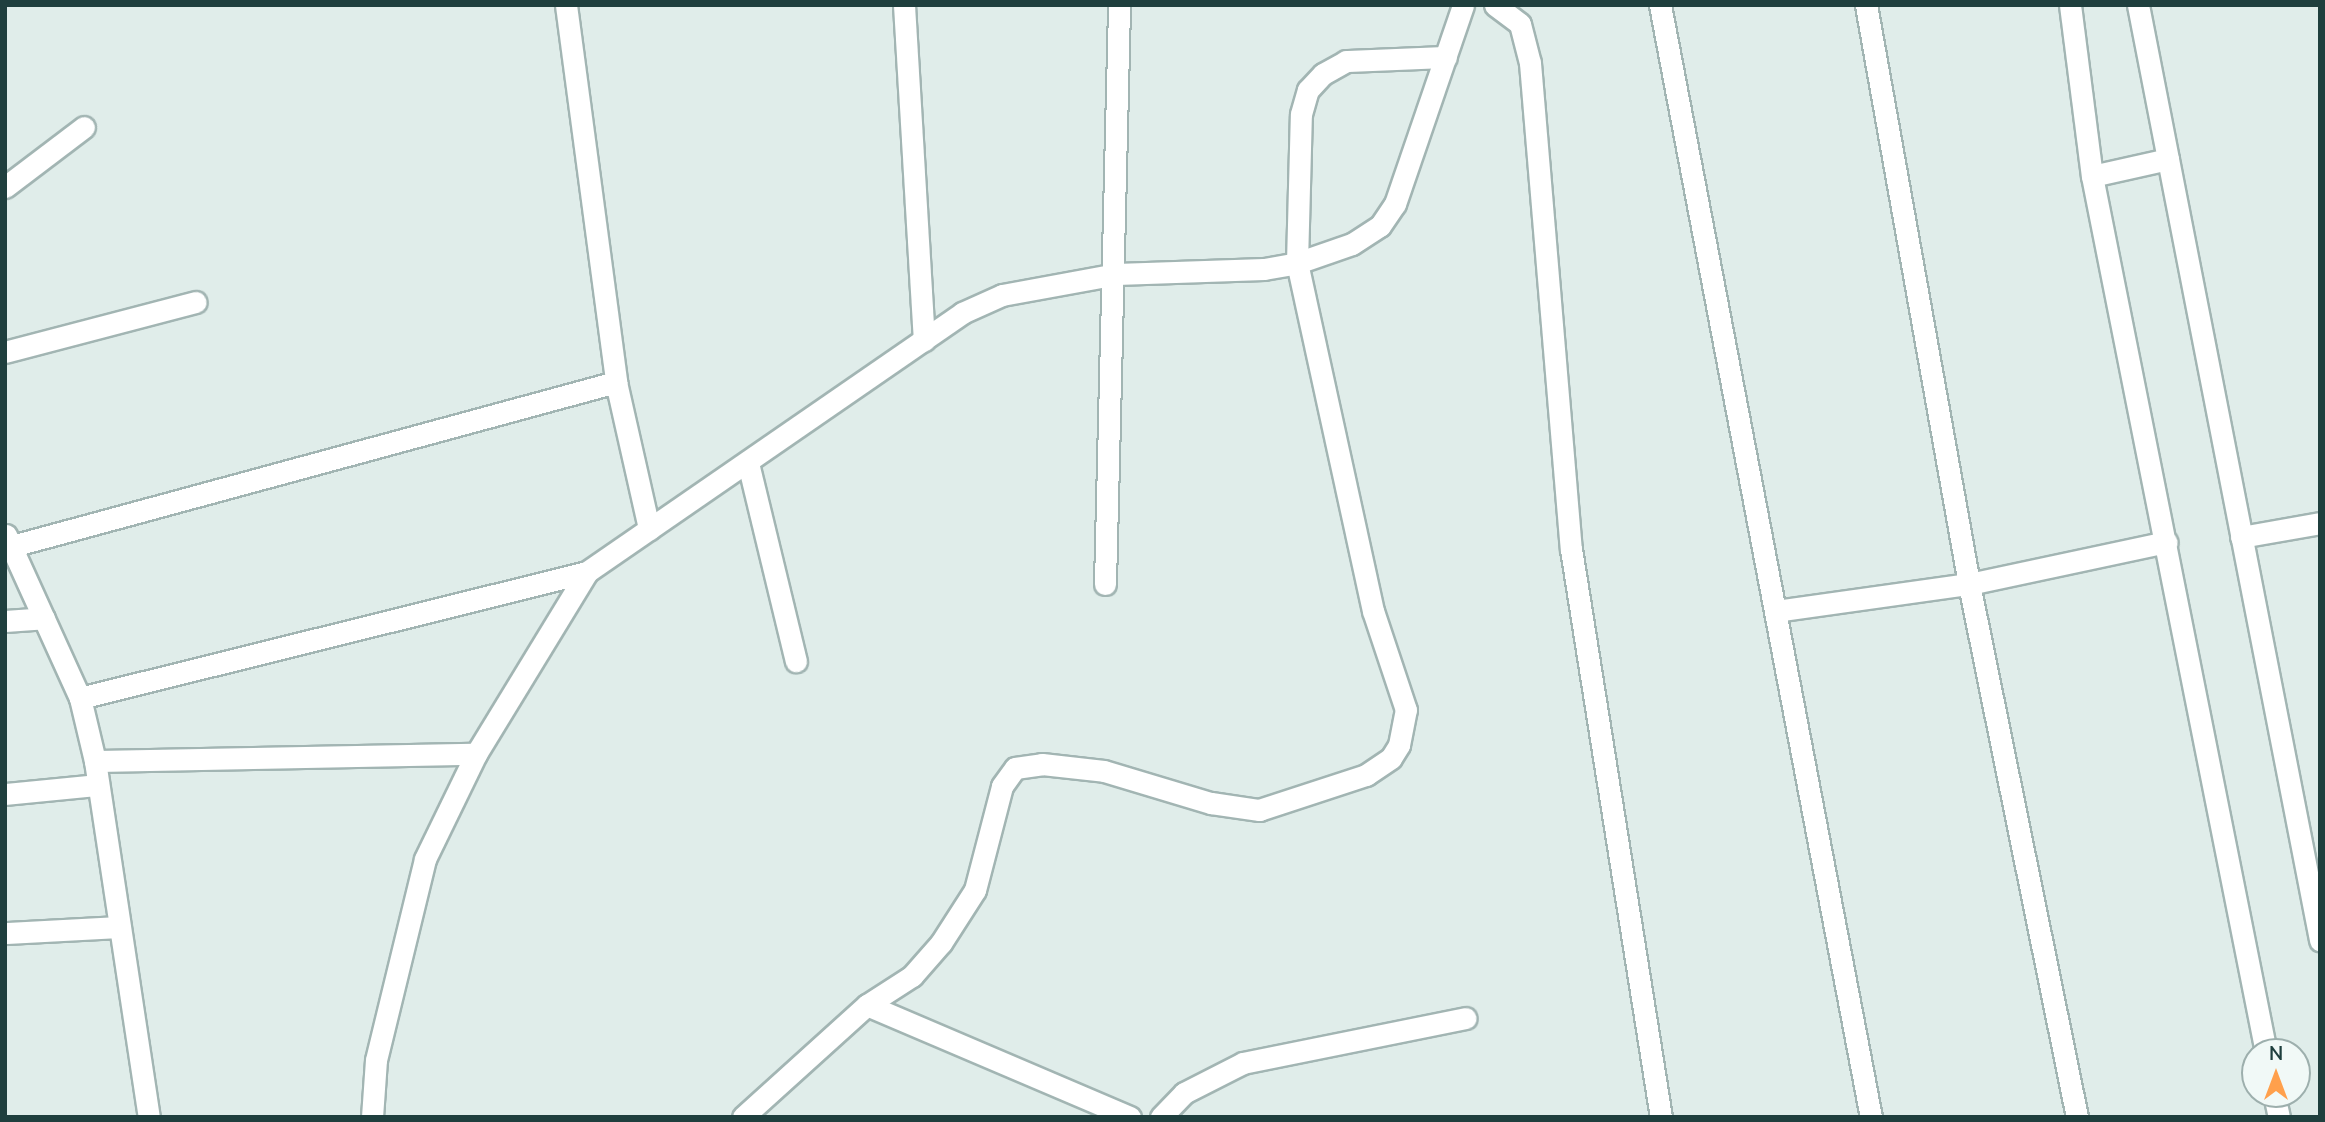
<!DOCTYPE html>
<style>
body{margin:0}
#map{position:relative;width:2325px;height:1122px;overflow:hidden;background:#e0edea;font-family:"Nunito Sans",sans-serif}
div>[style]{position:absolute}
.roads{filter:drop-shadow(2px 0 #a2b5b3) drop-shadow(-2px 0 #a2b5b3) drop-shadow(0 2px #a2b5b3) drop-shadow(0 -2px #a2b5b3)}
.minor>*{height:21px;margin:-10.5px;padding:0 10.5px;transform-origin:10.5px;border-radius:10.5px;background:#fff}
span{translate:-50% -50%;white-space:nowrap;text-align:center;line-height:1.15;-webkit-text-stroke:7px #f1f9f7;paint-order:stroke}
.frame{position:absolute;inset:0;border:7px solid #1f3f3e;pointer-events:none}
.north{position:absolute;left:2241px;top:1038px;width:70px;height:70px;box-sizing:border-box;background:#f1f9f7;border:2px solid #9dafad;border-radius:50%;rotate:0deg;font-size:19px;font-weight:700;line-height:28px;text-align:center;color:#1f3f3e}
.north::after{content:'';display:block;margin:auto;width:24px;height:32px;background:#ffa04c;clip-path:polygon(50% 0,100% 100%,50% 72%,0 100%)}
</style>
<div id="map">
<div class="roads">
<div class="minor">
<i style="left:566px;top:5px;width:380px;rotate:82.4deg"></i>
<i style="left:616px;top:382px;width:151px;rotate:77.3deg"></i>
<i style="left:904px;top:5px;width:336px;rotate:86.6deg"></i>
<i style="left:1495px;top:5px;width:31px;rotate:37deg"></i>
<i style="left:1520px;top:24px;width:40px;rotate:75.6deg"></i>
<i style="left:1530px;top:63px;width:488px;rotate:85.2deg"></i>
<i style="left:1571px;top:549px;width:575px;rotate:81deg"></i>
<i style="left:1660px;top:5px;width:1132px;rotate:79.26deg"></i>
<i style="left:1866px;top:5px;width:588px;rotate:79.91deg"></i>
<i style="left:1969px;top:584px;width:544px;rotate:78.55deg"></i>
<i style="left:2070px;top:5px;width:172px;rotate:82.7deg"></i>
<i style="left:2092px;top:176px;width:893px;rotate:78.77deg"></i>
<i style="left:2138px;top:5px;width:953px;rotate:78.98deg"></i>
<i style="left:2092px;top:176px;width:78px;rotate:-12.6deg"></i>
<i style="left:5px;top:187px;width:99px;rotate:-37.2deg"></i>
<i style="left:5px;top:352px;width:197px;rotate:-14.7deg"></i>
<i style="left:748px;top:463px;width:204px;rotate:76.4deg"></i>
<i style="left:6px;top:535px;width:179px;rotate:65.6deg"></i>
<i style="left:80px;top:698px;width:65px;rotate:76.6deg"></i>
<i style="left:95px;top:761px;width:360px;rotate:81.4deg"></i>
<i style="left:2241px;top:537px;width:80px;rotate:-10deg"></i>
<i style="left:12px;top:546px;width:626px;rotate:-15.19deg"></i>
<i style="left:1105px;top:584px;width:579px;rotate:-88.61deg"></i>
<i style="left:1776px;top:611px;width:195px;rotate:-8deg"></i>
<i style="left:1969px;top:584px;width:202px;rotate:-12deg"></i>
<i style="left:5px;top:621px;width:39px;rotate:-4deg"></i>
<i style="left:80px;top:698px;width:522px;rotate:-13.96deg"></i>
<i style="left:95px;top:761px;width:381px;rotate:-1.1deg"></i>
<i style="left:5px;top:794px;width:91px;rotate:-5.6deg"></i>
<i style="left:5px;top:933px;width:113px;rotate:-3deg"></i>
<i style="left:867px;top:1005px;width:286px;rotate:23.1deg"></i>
<i style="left:2274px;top:1094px;width:24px;rotate:78deg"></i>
<i style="left:372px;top:1117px;width:57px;rotate:-86deg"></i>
<i style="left:376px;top:1060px;width:207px;rotate:-76.3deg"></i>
<i style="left:425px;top:859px;width:117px;rotate:-64.1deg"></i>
<i style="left:476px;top:754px;width:213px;rotate:-58.6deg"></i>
<i style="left:587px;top:572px;width:456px;rotate:-34.6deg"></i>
<i style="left:962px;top:313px;width:44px;rotate:-24.2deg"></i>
<i style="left:1002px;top:295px;width:116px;rotate:-10.4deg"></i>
<i style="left:1116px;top:274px;width:148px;rotate:-1.9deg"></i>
<i style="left:1264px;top:269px;width:34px;rotate:-10deg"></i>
<i style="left:1297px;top:263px;width:58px;rotate:-19.1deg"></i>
<i style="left:1352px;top:244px;width:33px;rotate:-33deg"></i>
<i style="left:1380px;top:226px;width:27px;rotate:-56deg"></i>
<i style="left:1395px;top:204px;width:210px;rotate:-71.1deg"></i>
<i style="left:743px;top:1117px;width:167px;rotate:-42.1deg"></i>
<i style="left:867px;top:1005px;width:54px;rotate:-32.8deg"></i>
<i style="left:912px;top:976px;width:44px;rotate:-48.7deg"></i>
<i style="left:941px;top:943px;width:63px;rotate:-57.3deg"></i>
<i style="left:975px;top:890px;width:107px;rotate:-75.4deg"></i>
<i style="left:1002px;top:786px;width:22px;rotate:-54deg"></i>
<i style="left:1015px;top:768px;width:27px;rotate:-8deg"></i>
<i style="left:1042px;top:764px;width:62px;rotate:6.4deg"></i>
<i style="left:1104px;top:771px;width:112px;rotate:16.7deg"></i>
<i style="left:1211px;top:803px;width:49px;rotate:8.3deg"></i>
<i style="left:1259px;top:810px;width:113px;rotate:-18.1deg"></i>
<i style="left:1366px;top:775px;width:30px;rotate:-34deg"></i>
<i style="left:1391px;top:758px;width:15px;rotate:-58deg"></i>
<i style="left:1399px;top:745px;width:36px;rotate:-79deg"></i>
<i style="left:1406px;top:710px;width:104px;rotate:-108.4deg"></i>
<i style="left:1373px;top:611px;width:356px;rotate:-102.3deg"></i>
<i style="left:1297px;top:263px;width:149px;rotate:-88.5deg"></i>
<i style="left:1301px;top:114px;width:25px;rotate:-74deg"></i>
<i style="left:1308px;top:90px;width:22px;rotate:-47deg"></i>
<i style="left:1323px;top:74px;width:26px;rotate:-29deg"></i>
<i style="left:1346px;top:61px;width:100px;rotate:-2.3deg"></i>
<i style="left:1161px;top:1117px;width:33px;rotate:-46deg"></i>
<i style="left:1184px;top:1093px;width:66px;rotate:-27deg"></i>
<i style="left:1243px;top:1063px;width:227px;rotate:-11.4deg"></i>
</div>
</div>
<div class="frame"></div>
<div class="north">N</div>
</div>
